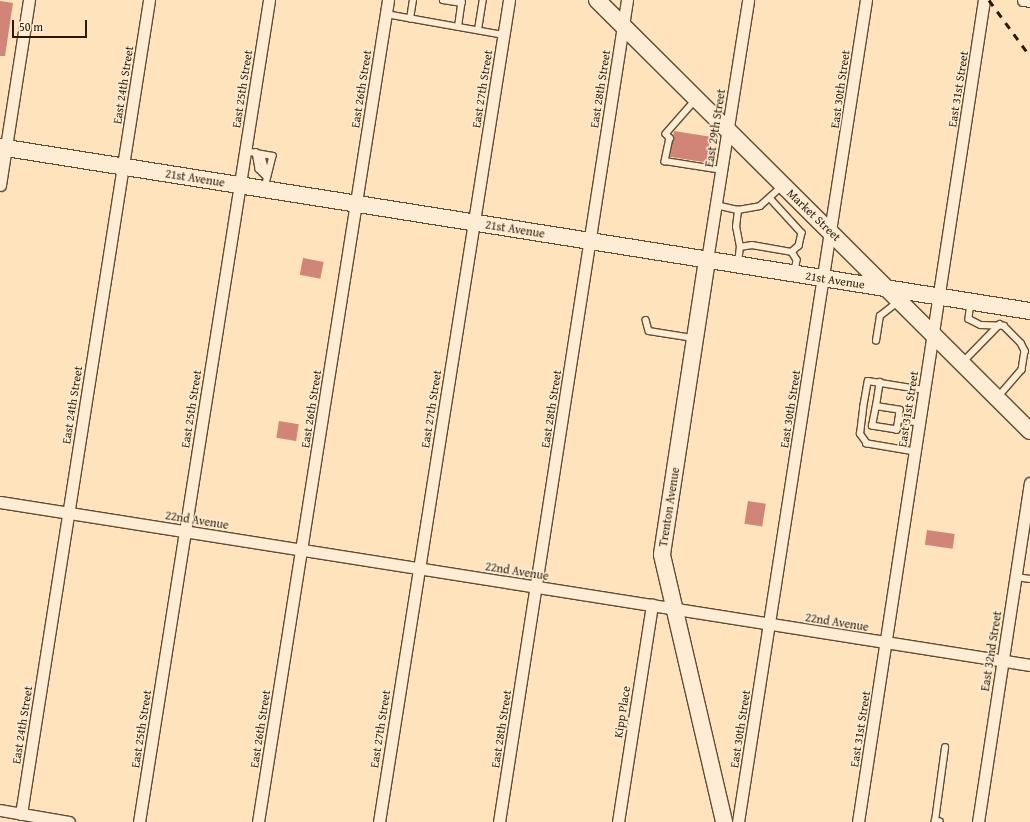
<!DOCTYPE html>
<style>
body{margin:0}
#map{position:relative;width:1030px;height:822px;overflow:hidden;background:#fee3bd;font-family:"Gentium Book Plus",serif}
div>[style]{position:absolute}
.building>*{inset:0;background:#d18577;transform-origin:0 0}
.roads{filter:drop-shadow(1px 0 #5f4c33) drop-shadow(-1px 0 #5f4c33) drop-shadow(0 1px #5f4c33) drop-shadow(0 -1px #5f4c33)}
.lane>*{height:5.5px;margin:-2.75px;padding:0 2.75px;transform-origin:2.75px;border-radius:2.75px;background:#feedd4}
.street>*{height:11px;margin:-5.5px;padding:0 5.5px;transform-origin:5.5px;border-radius:5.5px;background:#feedd4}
.secondary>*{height:16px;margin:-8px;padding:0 8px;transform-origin:8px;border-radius:8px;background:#feedd4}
.rail>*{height:3px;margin-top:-1.5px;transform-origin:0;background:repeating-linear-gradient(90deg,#2a1a05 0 7px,transparent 0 14px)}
span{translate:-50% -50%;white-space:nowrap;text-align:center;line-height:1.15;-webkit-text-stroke:3px #feedd4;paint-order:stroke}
.street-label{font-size:12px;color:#2a1a05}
.scale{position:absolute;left:12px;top:20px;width:75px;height:18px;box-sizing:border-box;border:2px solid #2a1a05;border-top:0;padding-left:5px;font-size:12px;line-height:14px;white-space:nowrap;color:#2a1a05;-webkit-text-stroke:3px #feedd4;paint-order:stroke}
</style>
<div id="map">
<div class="building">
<i style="clip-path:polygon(0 1px,13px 3px,5px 56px,0 56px)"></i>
<i style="left:674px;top:131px;width:37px;height:26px;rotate:9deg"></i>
<i style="left:303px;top:258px;width:21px;height:17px;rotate:11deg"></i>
<i style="left:279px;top:421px;width:20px;height:17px;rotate:9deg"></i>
<i style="left:748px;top:501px;width:18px;height:23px;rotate:9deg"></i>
<i style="left:927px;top:530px;width:28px;height:15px;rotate:8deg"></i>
</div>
<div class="roads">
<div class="lane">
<i style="left:443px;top:0;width:19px;rotate:9deg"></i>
<i style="left:386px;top:14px;width:120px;rotate:10.1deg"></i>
<i style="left:410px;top:19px;width:19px;rotate:-81deg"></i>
<i style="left:458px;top:27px;width:27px;rotate:-82deg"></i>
<i style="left:478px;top:30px;width:30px;rotate:-81deg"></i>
<i style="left:696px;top:100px;width:45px;rotate:131.4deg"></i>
<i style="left:666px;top:134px;width:6px;rotate:45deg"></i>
<i style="left:670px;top:138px;width:24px;rotate:102deg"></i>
<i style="left:665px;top:161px;width:58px;rotate:9deg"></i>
<i style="left:245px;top:151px;width:28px;rotate:10deg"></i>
<i style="left:273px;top:156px;width:33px;rotate:104deg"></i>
<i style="left:256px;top:152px;width:17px;rotate:80deg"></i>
<i style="left:259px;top:169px;width:11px;rotate:45deg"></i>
<i style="left:257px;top:153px;width:6px;rotate:31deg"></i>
<i style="left:262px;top:156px;width:21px;rotate:76deg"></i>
<i style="left:770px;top:198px;width:47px;rotate:47.6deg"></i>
<i style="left:802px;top:233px;width:13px;rotate:103deg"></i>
<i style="left:799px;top:246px;width:9px;rotate:139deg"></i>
<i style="left:716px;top:205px;width:23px;rotate:13deg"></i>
<i style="left:738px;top:210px;width:22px;rotate:-10deg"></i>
<i style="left:760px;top:206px;width:31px;rotate:-42deg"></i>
<i style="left:740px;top:247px;width:12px;rotate:-9deg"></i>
<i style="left:752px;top:245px;width:41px;rotate:9.9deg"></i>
<i style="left:792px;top:252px;width:9px;rotate:58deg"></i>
<i style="left:797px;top:260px;width:13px;rotate:99deg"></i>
<i style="left:738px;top:263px;width:16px;rotate:-83deg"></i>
<i style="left:740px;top:247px;width:20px;rotate:-101deg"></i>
<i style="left:736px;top:227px;width:17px;rotate:-83deg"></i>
<i style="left:971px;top:302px;width:17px;rotate:97deg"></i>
<i style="left:969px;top:319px;width:13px;rotate:27deg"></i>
<i style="left:981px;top:325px;width:23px;rotate:2deg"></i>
<i style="left:1004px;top:326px;width:24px;rotate:45deg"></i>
<i style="left:1021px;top:343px;width:9px;rotate:63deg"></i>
<i style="left:1025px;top:351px;width:19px;rotate:99deg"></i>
<i style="left:1022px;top:370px;width:37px;rotate:131deg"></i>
<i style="left:646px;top:320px;width:11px;rotate:75deg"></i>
<i style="left:649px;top:331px;width:45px;rotate:9deg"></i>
<i style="left:876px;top:341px;width:25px;rotate:-81deg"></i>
<i style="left:880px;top:316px;width:23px;rotate:-38deg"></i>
<i style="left:962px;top:363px;width:54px;rotate:-45.7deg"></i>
<i style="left:876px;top:406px;width:24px;rotate:-81deg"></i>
<i style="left:899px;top:419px;width:11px;rotate:100deg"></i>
<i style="left:897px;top:430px;width:25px;rotate:-171deg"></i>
<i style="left:872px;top:426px;width:20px;rotate:-79deg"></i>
<i style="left:876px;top:406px;width:24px;rotate:9deg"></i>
<i style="left:900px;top:410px;width:9px;rotate:96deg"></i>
<i style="left:899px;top:419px;width:20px;rotate:11deg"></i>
<i style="left:915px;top:452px;width:49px;rotate:-170.5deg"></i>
<i style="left:867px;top:444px;width:12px;rotate:-125deg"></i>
<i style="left:860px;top:434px;width:26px;rotate:-83deg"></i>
<i style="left:863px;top:408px;width:27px;rotate:-80deg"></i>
<i style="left:868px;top:381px;width:58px;rotate:9deg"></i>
<i style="left:1016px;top:577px;width:14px;rotate:8deg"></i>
<i style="left:940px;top:822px;width:5px;rotate:-169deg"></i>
<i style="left:935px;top:821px;width:74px;rotate:-82.2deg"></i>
</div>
<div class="street">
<i style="left:1023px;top:0;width:7px;rotate:8deg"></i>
<i style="left:0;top:185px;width:187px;rotate:-81.1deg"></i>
<i style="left:707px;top:260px;width:263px;rotate:-81deg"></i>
<i style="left:0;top:502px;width:1043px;rotate:8.99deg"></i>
<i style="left:0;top:810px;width:70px;rotate:9.9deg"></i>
<i style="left:21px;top:814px;width:824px;rotate:-81.06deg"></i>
<i style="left:139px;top:822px;width:832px;rotate:-81.01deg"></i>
<i style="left:258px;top:822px;width:832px;rotate:-81.01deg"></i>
<i style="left:379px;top:822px;width:832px;rotate:-81.01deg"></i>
<i style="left:499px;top:822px;width:832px;rotate:-81.15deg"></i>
<i style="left:618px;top:822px;width:220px;rotate:-81.1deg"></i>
<i style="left:738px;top:822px;width:832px;rotate:-81.15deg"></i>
<i style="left:858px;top:822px;width:832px;rotate:-81.29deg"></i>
<i style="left:978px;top:822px;width:343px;rotate:-81.3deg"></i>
</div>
<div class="secondary">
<i style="left:597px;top:0;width:611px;rotate:44.87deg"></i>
<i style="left:0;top:147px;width:1043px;rotate:9.05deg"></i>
<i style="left:707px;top:260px;width:298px;rotate:98.7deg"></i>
<i style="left:662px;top:555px;width:274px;rotate:76.9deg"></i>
</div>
</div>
<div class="rail">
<i style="left:989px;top:0;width:69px;rotate:53.8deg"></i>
</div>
<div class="street-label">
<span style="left:123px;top:85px;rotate:-81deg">East 24th Street</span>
<span style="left:242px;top:89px;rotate:-81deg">East 25th Street</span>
<span style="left:361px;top:89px;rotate:-81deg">East 26th Street</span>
<span style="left:482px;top:89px;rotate:-81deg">East 27th Street</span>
<span style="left:600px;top:89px;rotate:-81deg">East 28th Street</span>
<span style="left:840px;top:89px;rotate:-82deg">East 30th Street</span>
<span style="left:958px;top:89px;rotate:-81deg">East 31st Street</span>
<span style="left:715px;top:128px;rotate:-81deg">East 29th Street</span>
<span style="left:195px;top:178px;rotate:9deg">21st Avenue</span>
<span style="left:814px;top:215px;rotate:44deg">Market Street</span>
<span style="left:515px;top:229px;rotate:9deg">21st Avenue</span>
<span style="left:835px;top:280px;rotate:9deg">21st Avenue</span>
<span style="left:72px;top:405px;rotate:-81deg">East 24th Street</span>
<span style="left:191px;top:409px;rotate:-81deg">East 25th Street</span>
<span style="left:311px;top:409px;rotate:-81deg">East 26th Street</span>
<span style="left:431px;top:409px;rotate:-81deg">East 27th Street</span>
<span style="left:551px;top:409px;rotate:-81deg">East 28th Street</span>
<span style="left:790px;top:409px;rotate:-81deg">East 30th Street</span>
<span style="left:908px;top:409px;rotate:-81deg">East 31st Street</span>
<span style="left:669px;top:507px;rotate:-81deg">Trenton Avenue</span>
<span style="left:197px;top:520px;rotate:9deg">22nd Avenue</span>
<span style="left:517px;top:571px;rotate:9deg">22nd Avenue</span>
<span style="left:837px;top:622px;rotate:9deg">22nd Avenue</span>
<span style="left:991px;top:651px;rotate:-81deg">East 32nd Street</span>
<span style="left:622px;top:712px;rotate:-81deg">Kipp Place</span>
<span style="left:22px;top:725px;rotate:-81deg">East 24th Street</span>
<span style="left:141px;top:729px;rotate:-81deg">East 25th Street</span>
<span style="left:260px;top:729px;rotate:-81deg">East 26th Street</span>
<span style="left:380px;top:729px;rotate:-81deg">East 27th Street</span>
<span style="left:501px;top:729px;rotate:-81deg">East 28th Street</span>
<span style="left:740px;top:729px;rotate:-81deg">East 30th Street</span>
<span style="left:860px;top:729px;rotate:-81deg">East 31st Street</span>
</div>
<div class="scale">50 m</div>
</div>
